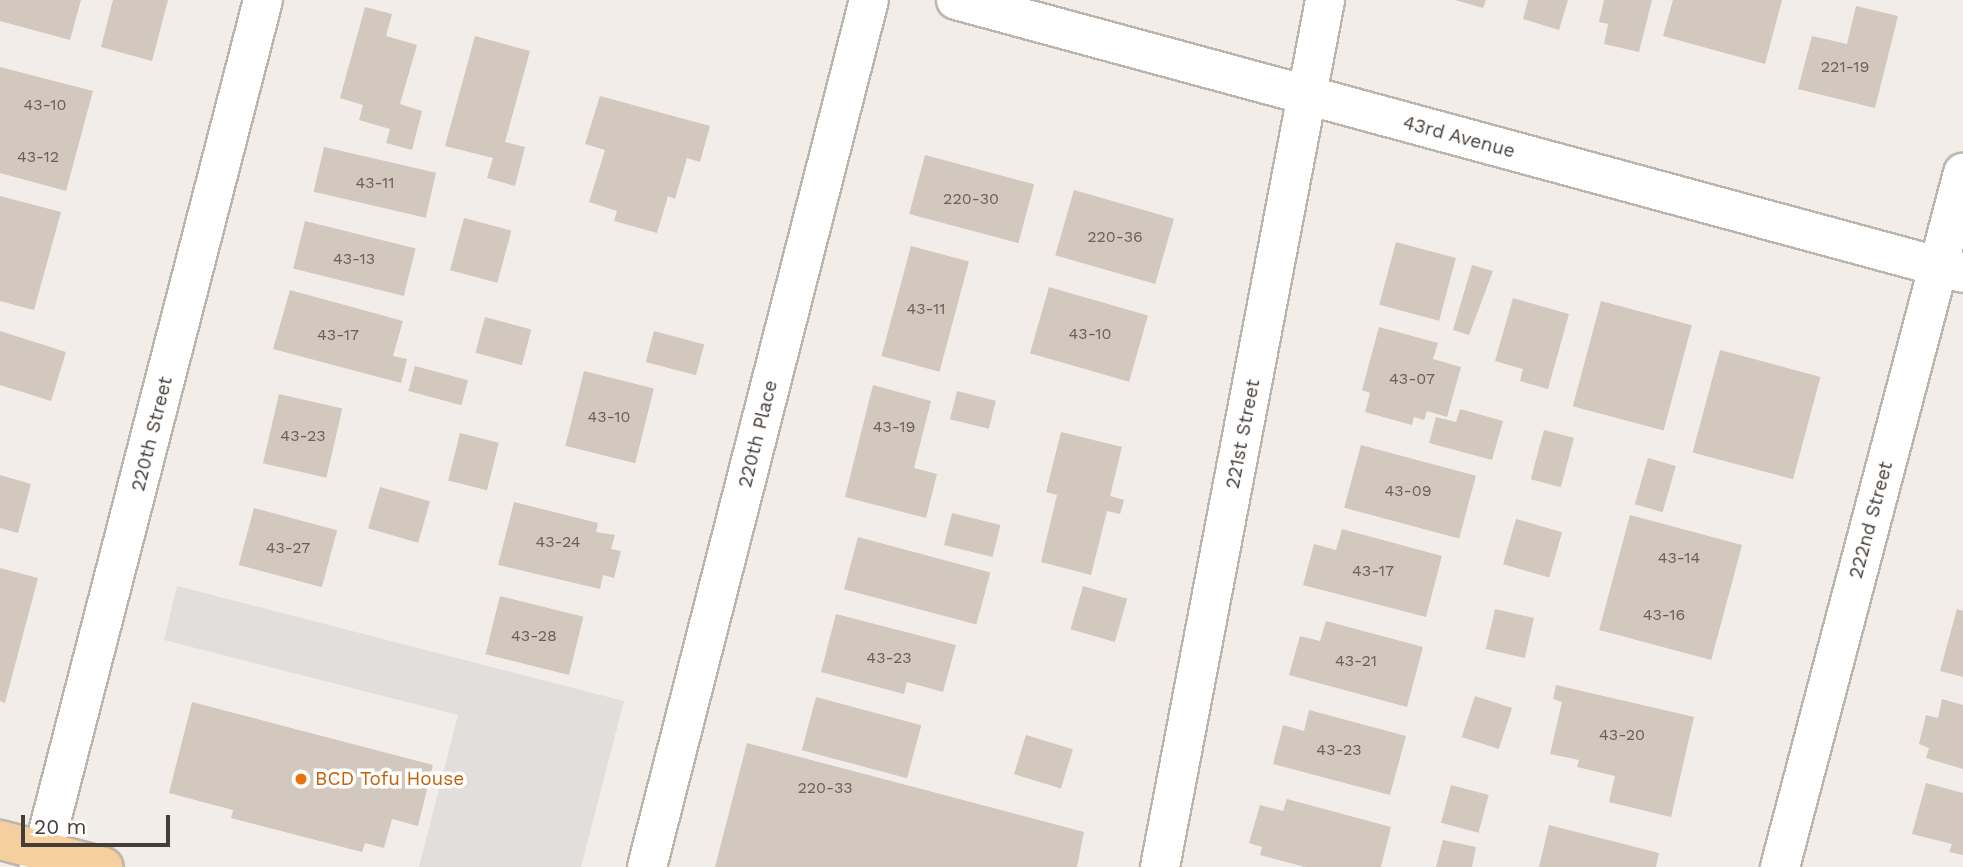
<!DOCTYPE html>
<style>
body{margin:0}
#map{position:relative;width:1963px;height:867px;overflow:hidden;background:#f2ede8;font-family:"Work Sans",sans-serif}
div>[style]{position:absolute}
.parking>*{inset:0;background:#e1dedc}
.building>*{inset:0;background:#d3c8be;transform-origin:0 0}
.roads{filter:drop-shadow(2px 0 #bdb4ab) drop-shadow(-2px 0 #bdb4ab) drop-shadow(0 2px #bdb4ab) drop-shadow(0 -2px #bdb4ab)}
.minor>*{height:38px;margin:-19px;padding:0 19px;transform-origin:19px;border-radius:19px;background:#fff}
.primary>*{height:38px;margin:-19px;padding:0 19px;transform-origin:19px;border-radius:19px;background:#f5cf9e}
.dots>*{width:19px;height:19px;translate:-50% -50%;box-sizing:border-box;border:4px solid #fff;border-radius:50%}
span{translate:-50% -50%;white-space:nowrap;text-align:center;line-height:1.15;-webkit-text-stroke:7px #fff;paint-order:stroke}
.number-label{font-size:16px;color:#686059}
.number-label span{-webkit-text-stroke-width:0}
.street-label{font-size:19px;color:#453d37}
.food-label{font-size:19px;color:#c56008}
.left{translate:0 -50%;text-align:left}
.scale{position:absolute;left:21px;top:815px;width:149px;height:32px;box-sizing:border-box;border:4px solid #453d37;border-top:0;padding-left:9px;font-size:21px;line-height:24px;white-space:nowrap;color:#453d37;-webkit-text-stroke:5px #fff;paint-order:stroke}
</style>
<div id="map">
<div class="parking">
<i style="clip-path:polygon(177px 586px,624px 701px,581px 867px,419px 867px,458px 715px,164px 640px)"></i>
</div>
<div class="building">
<i style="clip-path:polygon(0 0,81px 0,70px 40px,0 21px)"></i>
<i style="clip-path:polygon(113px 0,168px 0,152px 61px,101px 47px)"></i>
<i style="clip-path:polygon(1455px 0,1486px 0,1483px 8px)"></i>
<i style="clip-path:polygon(1528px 0,1568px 0,1559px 30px,1523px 19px)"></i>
<i style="clip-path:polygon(1604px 0,1652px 0,1639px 52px,1604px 44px,1608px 24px,1599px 22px)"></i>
<i style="clip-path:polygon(1673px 0,1782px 0,1765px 64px,1663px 36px)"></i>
<i style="clip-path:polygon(1856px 6px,1898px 16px,1875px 108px,1798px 89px,1812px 36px,1847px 44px)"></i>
<i style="clip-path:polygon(365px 7px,392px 14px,386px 36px,417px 45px,400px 104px,422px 111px,412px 150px,386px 143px,390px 129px,359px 120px,363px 105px,340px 98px)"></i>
<i style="clip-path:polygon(475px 36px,530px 51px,505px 142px,525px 147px,515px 186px,487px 178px,493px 158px,445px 146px)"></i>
<i style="clip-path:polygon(0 67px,93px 91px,66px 191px,0 173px)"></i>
<i style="clip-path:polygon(600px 96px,710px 126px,700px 162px,687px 158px,675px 199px,668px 196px,657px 233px,614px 221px,617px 211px,589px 202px,605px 150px,585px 144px)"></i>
<i style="left:324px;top:147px;width:115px;height:46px;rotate:13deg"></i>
<i style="left:925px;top:155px;width:113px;height:61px;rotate:15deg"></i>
<i style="left:1074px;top:190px;width:104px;height:68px;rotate:16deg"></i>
<i style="clip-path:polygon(0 196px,61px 212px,34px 310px,0 301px)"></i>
<i style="left:464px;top:218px;width:49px;height:54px;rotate:15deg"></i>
<i style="left:305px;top:221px;width:114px;height:49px;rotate:14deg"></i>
<i style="left:1396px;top:242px;width:62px;height:65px;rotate:15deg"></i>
<i style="left:911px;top:246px;width:60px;height:114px;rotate:15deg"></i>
<i style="clip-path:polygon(1472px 265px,1493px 271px,1469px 335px,1453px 330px)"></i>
<i style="left:1049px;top:287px;width:103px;height:69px;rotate:16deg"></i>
<i style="clip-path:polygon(290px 290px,403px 321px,393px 356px,407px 359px,401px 383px,273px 349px)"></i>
<i style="clip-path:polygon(1513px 298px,1569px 314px,1548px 389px,1520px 381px,1523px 369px,1495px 361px)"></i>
<i style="left:1601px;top:301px;width:94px;height:109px;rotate:15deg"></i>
<i style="left:485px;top:317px;width:48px;height:37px;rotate:15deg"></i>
<i style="clip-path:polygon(1379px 327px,1438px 343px,1433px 359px,1461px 367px,1447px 417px,1427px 411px,1424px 420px,1414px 417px,1412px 425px,1365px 412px,1370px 393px,1362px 390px)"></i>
<i style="clip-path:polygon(0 331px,66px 352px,51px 401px,0 385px)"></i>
<i style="left:654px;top:331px;width:52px;height:32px;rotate:15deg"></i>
<i style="left:1720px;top:350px;width:104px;height:106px;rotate:15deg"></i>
<i style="left:415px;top:366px;width:55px;height:26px;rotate:15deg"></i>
<i style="left:584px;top:371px;width:72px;height:77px;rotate:14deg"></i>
<i style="clip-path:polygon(873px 385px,931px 401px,914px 468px,937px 474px,926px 518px,845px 497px)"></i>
<i style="left:957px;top:391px;width:40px;height:29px;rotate:14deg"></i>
<i style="left:279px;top:394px;width:65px;height:71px;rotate:13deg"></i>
<i style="clip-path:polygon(1460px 409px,1503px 421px,1492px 460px,1429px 443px,1436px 417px,1456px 422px)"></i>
<i style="left:1544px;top:430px;width:31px;height:51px;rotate:15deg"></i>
<i style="clip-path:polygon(1061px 432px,1122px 447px,1110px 496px,1124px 500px,1120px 514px,1107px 511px,1091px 575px,1041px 562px,1057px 495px,1046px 492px)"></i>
<i style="left:460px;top:433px;width:40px;height:49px;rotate:14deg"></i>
<i style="left:1361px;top:445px;width:119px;height:65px;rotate:15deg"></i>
<i style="left:1648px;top:458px;width:29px;height:48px;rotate:16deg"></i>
<i style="clip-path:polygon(0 475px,31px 484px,18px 533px,0 528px)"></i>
<i style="left:380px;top:487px;width:52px;height:43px;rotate:16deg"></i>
<i style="clip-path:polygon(514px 502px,598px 523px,596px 532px,615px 535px,611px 549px,621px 551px,614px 578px,603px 575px,600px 589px,498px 565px)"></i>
<i style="left:254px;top:508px;width:86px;height:59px;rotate:15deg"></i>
<i style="left:952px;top:513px;width:50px;height:33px;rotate:14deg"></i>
<i style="left:1630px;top:515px;width:116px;height:119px;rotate:15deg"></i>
<i style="left:1516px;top:519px;width:48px;height:47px;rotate:16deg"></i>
<i style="clip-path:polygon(1342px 529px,1442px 556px,1426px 617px,1303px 585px,1314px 544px,1336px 550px)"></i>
<i style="left:858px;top:537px;width:137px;height:54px;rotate:15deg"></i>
<i style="clip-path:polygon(0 568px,38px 578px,5px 703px,0 701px)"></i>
<i style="left:1083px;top:586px;width:46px;height:45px;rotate:16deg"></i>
<i style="left:500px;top:596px;width:86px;height:60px;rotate:14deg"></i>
<i style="left:1495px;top:609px;width:40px;height:41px;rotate:13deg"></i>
<i style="clip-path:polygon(1957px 609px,1963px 611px,1963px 677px,1940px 671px)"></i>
<i style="clip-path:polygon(836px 614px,956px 645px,943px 692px,907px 682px,904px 694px,821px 672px)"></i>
<i style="clip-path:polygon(1326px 621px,1423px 647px,1407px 707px,1289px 675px,1300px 636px,1320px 641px)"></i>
<i style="clip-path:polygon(1556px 685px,1694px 717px,1671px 817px,1609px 802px,1615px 776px,1577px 767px,1579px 760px,1550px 754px,1562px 702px,1553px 699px)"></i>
<i style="left:1475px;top:696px;width:39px;height:43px;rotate:18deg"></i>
<i style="left:816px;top:697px;width:109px;height:55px;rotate:15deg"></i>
<i style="clip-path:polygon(1942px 699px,1963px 705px,1963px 769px,1926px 758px,1929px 748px,1919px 744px,1926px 715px,1938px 718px)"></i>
<i style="clip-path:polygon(192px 702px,433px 765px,418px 826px,392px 819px,384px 848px,365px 843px,362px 852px,231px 818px,233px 810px,169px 793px)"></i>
<i style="clip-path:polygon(1309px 710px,1406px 736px,1390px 795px,1273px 764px,1283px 725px,1304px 731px)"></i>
<i style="left:1026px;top:735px;width:49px;height:41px;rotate:17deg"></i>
<i style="clip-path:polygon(747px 743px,1084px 832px,1077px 867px,715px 867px)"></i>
<i style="clip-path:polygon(1926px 783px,1963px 793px,1963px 855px,1949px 852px,1952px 844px,1912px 834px)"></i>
<i style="left:1451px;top:785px;width:39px;height:39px;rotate:15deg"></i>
<i style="clip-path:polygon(1287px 799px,1391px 827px,1381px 867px,1305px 867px,1260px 855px,1262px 847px,1249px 843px,1260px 805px,1283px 811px)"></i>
<i style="clip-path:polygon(1549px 825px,1659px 853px,1656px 867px,1539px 867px)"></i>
<i style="clip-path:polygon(1443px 840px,1476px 847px,1472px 867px,1436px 867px)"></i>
</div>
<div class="roads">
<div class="minor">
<i style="left:956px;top:0;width:1043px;rotate:15.17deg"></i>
<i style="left:39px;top:867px;width:895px;rotate:-75.51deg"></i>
<i style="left:647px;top:867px;width:895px;rotate:-75.64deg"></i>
<i style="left:1160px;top:867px;width:883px;rotate:-79.22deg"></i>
<i style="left:1780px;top:867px;width:718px;rotate:-75.23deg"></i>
</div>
<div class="primary">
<i style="left:0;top:840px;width:107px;rotate:14.6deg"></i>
</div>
</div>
<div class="dots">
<i style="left:301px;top:779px;background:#e8710a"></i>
</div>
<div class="number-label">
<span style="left:1845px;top:67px">221-19</span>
<span style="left:45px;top:105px">43-10</span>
<span style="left:38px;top:157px">43-12</span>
<span style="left:375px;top:183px">43-11</span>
<span style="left:971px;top:199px">220-30</span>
<span style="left:1115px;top:237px">220-36</span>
<span style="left:354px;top:259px">43-13</span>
<span style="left:926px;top:309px">43-11</span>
<span style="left:1090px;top:334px">43-10</span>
<span style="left:338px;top:335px">43-17</span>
<span style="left:1412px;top:379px">43-07</span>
<span style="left:609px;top:417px">43-10</span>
<span style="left:894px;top:427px">43-19</span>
<span style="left:303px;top:436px">43-23</span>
<span style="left:1408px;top:491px">43-09</span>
<span style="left:558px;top:542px">43-24</span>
<span style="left:288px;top:548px">43-27</span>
<span style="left:1679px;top:558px">43-14</span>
<span style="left:1373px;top:571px">43-17</span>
<span style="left:1664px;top:615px">43-16</span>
<span style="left:534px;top:636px">43-28</span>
<span style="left:889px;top:658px">43-23</span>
<span style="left:1356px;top:661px">43-21</span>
<span style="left:1622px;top:735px">43-20</span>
<span style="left:1339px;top:750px">43-23</span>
<span style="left:825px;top:788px">220-33</span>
</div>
<div class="street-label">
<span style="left:1459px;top:137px;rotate:15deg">43rd Avenue</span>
<span style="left:152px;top:434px;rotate:-76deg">220th Street</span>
<span style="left:758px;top:434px;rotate:-76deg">220th Place</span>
<span style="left:1243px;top:434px;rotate:-79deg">221st Street</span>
<span style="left:1871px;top:520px;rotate:-75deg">222nd Street</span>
</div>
<div class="food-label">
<span class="left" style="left:315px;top:779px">BCD Tofu House</span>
</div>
<div class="scale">20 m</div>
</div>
